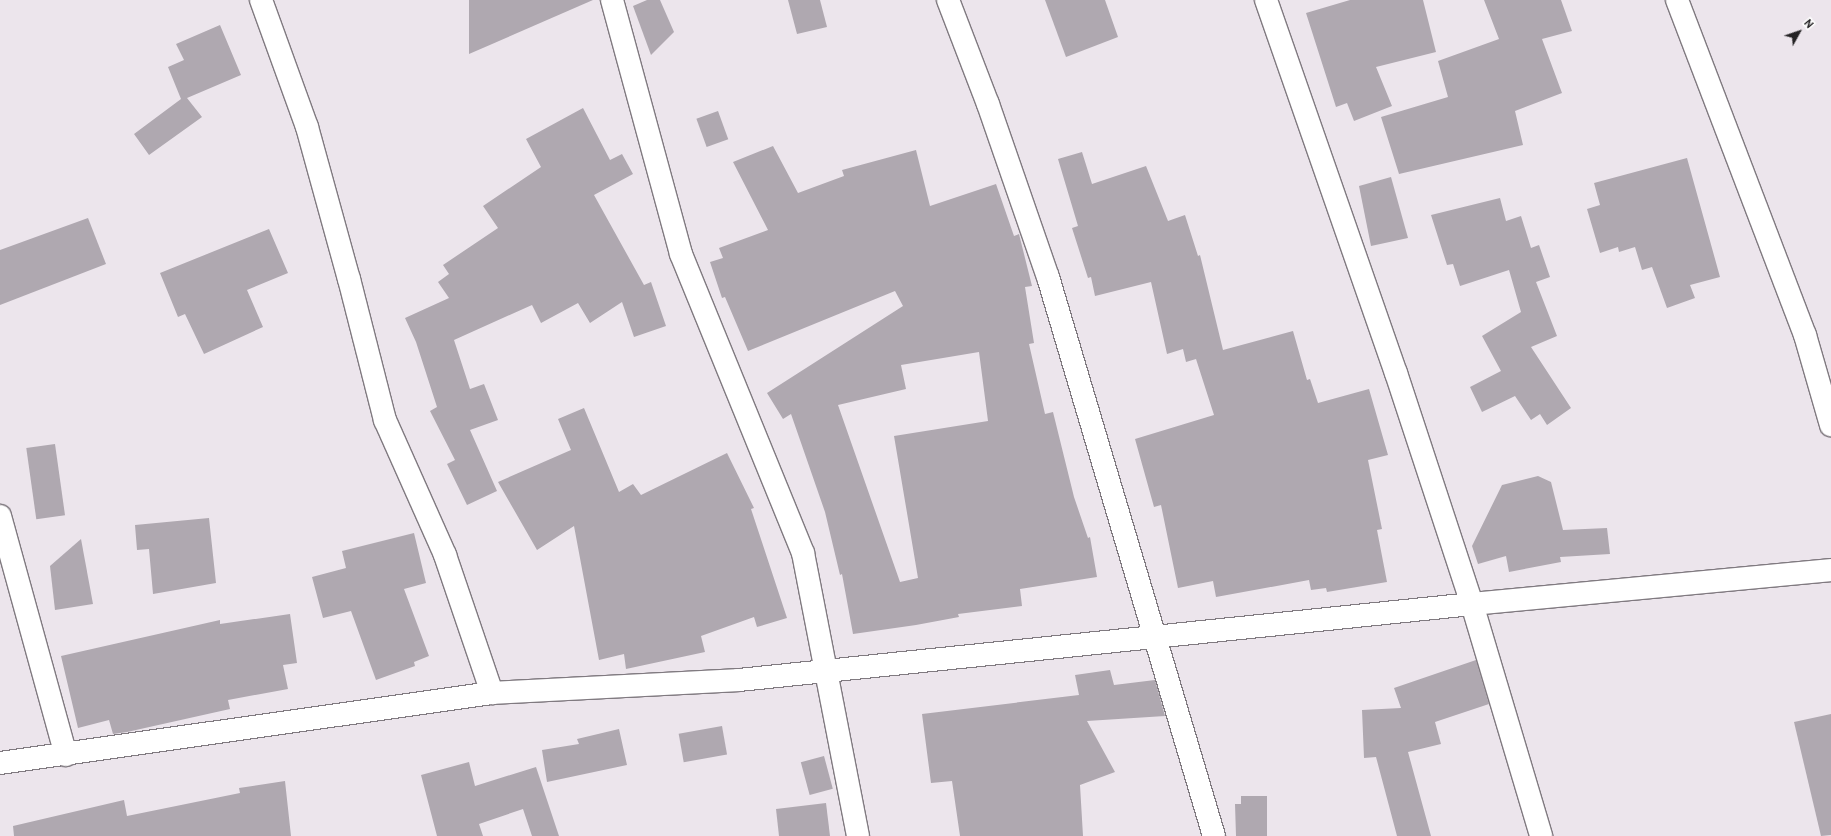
<!DOCTYPE html>
<style>
body{margin:0}
#map{position:relative;width:1831px;height:836px;overflow:hidden;background:#ece5ec;font-family:Overpass,sans-serif}
div>[style]{position:absolute}
.building>*{inset:0;background:#afa8b0;transform-origin:0 0}
.roads{filter:drop-shadow(1px 0 #807a80) drop-shadow(-1px 0 #807a80) drop-shadow(0 1px #807a80) drop-shadow(0 -1px #807a80)}
.street>*{height:22px;margin:-11px;padding:0 11px;transform-origin:11px;border-radius:11px;background:#fff}
span{translate:-50% -50%;white-space:nowrap;text-align:center;line-height:1.15;-webkit-text-stroke:4px #fff;paint-order:stroke}
.north{position:absolute;left:1779px;top:12px;width:40px;height:40px;-webkit-text-stroke:3px #fff;paint-order:stroke;rotate:50deg;font-size:11px;font-weight:700;line-height:16px;text-align:center;color:#252325}
.north::after{content:'';display:block;margin:auto;width:14px;height:18px;background:#252325;clip-path:polygon(50% 0,100% 100%,50% 72%,0 100%)}
</style>
<div id="map">
<div class="building">
<i style="clip-path:polygon(469px 0,593px 0,469px 54px)"></i>
<i style="clip-path:polygon(647px 0,660px 0,674px 32px,651px 55px,633px 6px)"></i>
<i style="clip-path:polygon(788px 0,820px 0,827px 27px,797px 34px)"></i>
<i style="clip-path:polygon(1045px 0,1105px 0,1118px 37px,1066px 57px)"></i>
<i style="clip-path:polygon(1350px 0,1423px 0,1436px 52px,1376px 67px,1392px 106px,1354px 121px,1347px 103px,1336px 107px,1306px 13px)"></i>
<i style="clip-path:polygon(1484px 0,1561px 0,1572px 31px,1542px 39px,1562px 93px,1515px 111px,1523px 145px,1399px 174px,1381px 117px,1448px 97px,1438px 61px,1499px 39px)"></i>
<i style="clip-path:polygon(220px 25px,241px 75px,187px 98px,202px 117px,149px 155px,134px 134px,181px 99px,168px 67px,184px 60px,176px 44px)"></i>
<i style="clip-path:polygon(583px 108px,610px 160px,622px 154px,633px 174px,594px 195px,644px 285px,651px 282px,666px 326px,634px 337px,622px 302px,590px 323px,578px 303px,541px 323px,532px 305px,454px 340px,470px 389px,484px 384px,498px 420px,470px 430px,497px 491px,467px 505px,447px 464px,455px 460px,430px 411px,437px 407px,416px 342px,405px 318px,449px 298px,438px 282px,449px 274px,443px 265px,498px 228px,483px 206px,541px 167px,526px 139px)"></i>
<i style="left:718px;top:111px;width:30px;height:23px;rotate:70deg"></i>
<i style="clip-path:polygon(evenodd,773px 146px,798px 193px,844px 176px,842px 170px,916px 150px,930px 206px,996px 184px,1014px 236px,1019px 234px,1032px 286px,1025px 287px,1034px 343px,1029px 344px,1045px 414px,1053px 412px,1074px 497px,1088px 538px,1090px 537px,1097px 577px,1020px 589px,1022px 606px,958px 614px,959px 617px,916px 625px,853px 634px,842px 574px,840px 575px,825px 512px,791px 414px,783px 419px,767px 393px,903px 306px,895px 291px,748px 351px,725px 297px,722px 298px,710px 262px,723px 258px,719px 248px,768px 230px,733px 162px,773px 146px,979px 352px,988px 421px,894px 436px,918px 578px,900px 582px,838px 405px,906px 389px,901px 365px,979px 352px)"></i>
<i style="clip-path:polygon(1082px 152px,1092px 184px,1146px 166px,1168px 221px,1185px 215px,1198px 256px,1200px 255px,1223px 350px,1293px 331px,1307px 380px,1310px 379px,1318px 403px,1369px 389px,1388px 455px,1368px 460px,1382px 529px,1377px 530px,1387px 582px,1327px 592px,1326px 588px,1311px 590px,1309px 580px,1216px 597px,1213px 581px,1178px 588px,1161px 505px,1154px 507px,1135px 439px,1214px 415px,1196px 359px,1186px 362px,1183px 349px,1167px 354px,1151px 282px,1095px 296px,1091px 277px,1088px 278px,1072px 228px,1078px 226px,1058px 159px)"></i>
<i style="clip-path:polygon(1687px 158px,1720px 277px,1690px 285px,1695px 298px,1667px 308px,1652px 267px,1642px 270px,1635px 247px,1619px 252px,1618px 247px,1600px 253px,1587px 209px,1600px 205px,1594px 183px)"></i>
<i style="clip-path:polygon(1391px 177px,1408px 238px,1371px 246px,1359px 186px)"></i>
<i style="clip-path:polygon(1500px 198px,1506px 221px,1521px 216px,1531px 248px,1539px 245px,1550px 277px,1536px 282px,1557px 336px,1531px 347px,1571px 408px,1547px 425px,1540px 414px,1531px 420px,1515px 396px,1482px 412px,1470px 387px,1501px 371px,1482px 336px,1521px 312px,1509px 270px,1460px 286px,1453px 264px,1447px 265px,1431px 215px)"></i>
<i style="clip-path:polygon(88px 218px,106px 264px,0 305px,0 250px)"></i>
<i style="clip-path:polygon(269px 229px,288px 273px,247px 290px,263px 327px,204px 354px,185px 314px,178px 317px,160px 273px)"></i>
<i style="clip-path:polygon(584px 408px,619px 492px,633px 484px,641px 495px,727px 453px,754px 508px,751px 509px,787px 618px,757px 627px,754px 617px,701px 636px,705px 652px,626px 669px,624px 654px,599px 660px,574px 526px,537px 550px,498px 482px,571px 450px,558px 419px)"></i>
<i style="left:55px;top:444px;width:72px;height:29px;rotate:82deg"></i>
<i style="clip-path:polygon(1538px 476px,1551px 482px,1563px 530px,1607px 528px,1610px 554px,1560px 557px,1561px 562px,1509px 572px,1506px 556px,1478px 564px,1472px 546px,1502px 485px)"></i>
<i style="clip-path:polygon(209px 518px,216px 583px,153px 594px,149px 549px,137px 550px,135px 525px)"></i>
<i style="clip-path:polygon(414px 533px,426px 583px,404px 589px,429px 656px,414px 662px,415px 666px,376px 680px,351px 611px,323px 618px,312px 577px,346px 568px,342px 551px)"></i>
<i style="clip-path:polygon(81px 539px,93px 604px,55px 610px,50px 566px)"></i>
<i style="clip-path:polygon(290px 614px,297px 663px,283px 665px,288px 689px,228px 700px,230px 709px,127px 732px,113px 734px,109px 720px,78px 728px,61px 656px,220px 620px,220px 624px)"></i>
<i style="clip-path:polygon(1476px 660px,1489px 704px,1435px 722px,1441px 744px,1408px 752px,1431px 836px,1397px 836px,1376px 757px,1364px 758px,1362px 710px,1401px 708px,1394px 688px)"></i>
<i style="clip-path:polygon(1110px 670px,1114px 685px,1155px 680px,1165px 716px,1087px 721px,1115px 772px,1080px 785px,1083px 836px,960px 836px,952px 781px,931px 783px,922px 714px,1079px 695px,1075px 675px)"></i>
<i style="clip-path:polygon(1831px 714px,1831px 835px,1821px 836px,1794px 722px)"></i>
<i style="left:722px;top:726px;width:29px;height:44px;rotate:80deg"></i>
<i style="clip-path:polygon(619px 729px,627px 765px,547px 782px,542px 750px,579px 744px,577px 739px)"></i>
<i style="left:824px;top:756px;width:34px;height:24px;rotate:75deg"></i>
<i style="clip-path:polygon(469px 762px,475px 786px,536px 767px,559px 836px,532px 836px,523px 809px,479px 824px,483px 836px,437px 836px,421px 775px)"></i>
<i style="clip-path:polygon(285px 781px,291px 836px,14px 836px,13px 826px,124px 800px,127px 816px,240px 793px,239px 788px)"></i>
<i style="clip-path:polygon(1241px 796px,1267px 796px,1267px 836px,1236px 836px,1235px 804px,1241px 804px)"></i>
<i style="clip-path:polygon(826px 803px,830px 836px,779px 836px,776px 809px)"></i>
</div>
<div class="roads">
<div class="street">
<i style="left:261px;top:0;width:135px;rotate:70.1deg"></i>
<i style="left:307px;top:127px;width:158px;rotate:74.6deg"></i>
<i style="left:349px;top:279px;width:146px;rotate:75.7deg"></i>
<i style="left:385px;top:420px;width:148px;rotate:66deg"></i>
<i style="left:445px;top:555px;width:146px;rotate:71.2deg"></i>
<i style="left:612px;top:0;width:263px;rotate:74.8deg"></i>
<i style="left:681px;top:254px;width:323px;rotate:67.8deg"></i>
<i style="left:803px;top:553px;width:288px;rotate:79deg"></i>
<i style="left:948px;top:0;width:111px;rotate:69deg"></i>
<i style="left:988px;top:104px;width:183px;rotate:70.9deg"></i>
<i style="left:1048px;top:277px;width:583px;rotate:73.46deg"></i>
<i style="left:1266px;top:0;width:395px;rotate:70.8deg"></i>
<i style="left:1396px;top:373px;width:243px;rotate:71.8deg"></i>
<i style="left:1472px;top:604px;width:242px;rotate:73.4deg"></i>
<i style="left:1677px;top:0;width:359px;rotate:69.1deg"></i>
<i style="left:1805px;top:335px;width:94px;rotate:73.9deg"></i>
<i style="left:0;top:516px;width:248px;rotate:74.6deg"></i>
<i style="left:0;top:763px;width:497px;rotate:-8.1deg"></i>
<i style="left:492px;top:693px;width:247px;rotate:-3deg"></i>
<i style="left:739px;top:680px;width:737px;rotate:-5.92deg"></i>
<i style="left:1472px;top:604px;width:361px;rotate:-5.4deg"></i>
</div>
</div>
<div class="north">N</div>
</div>
